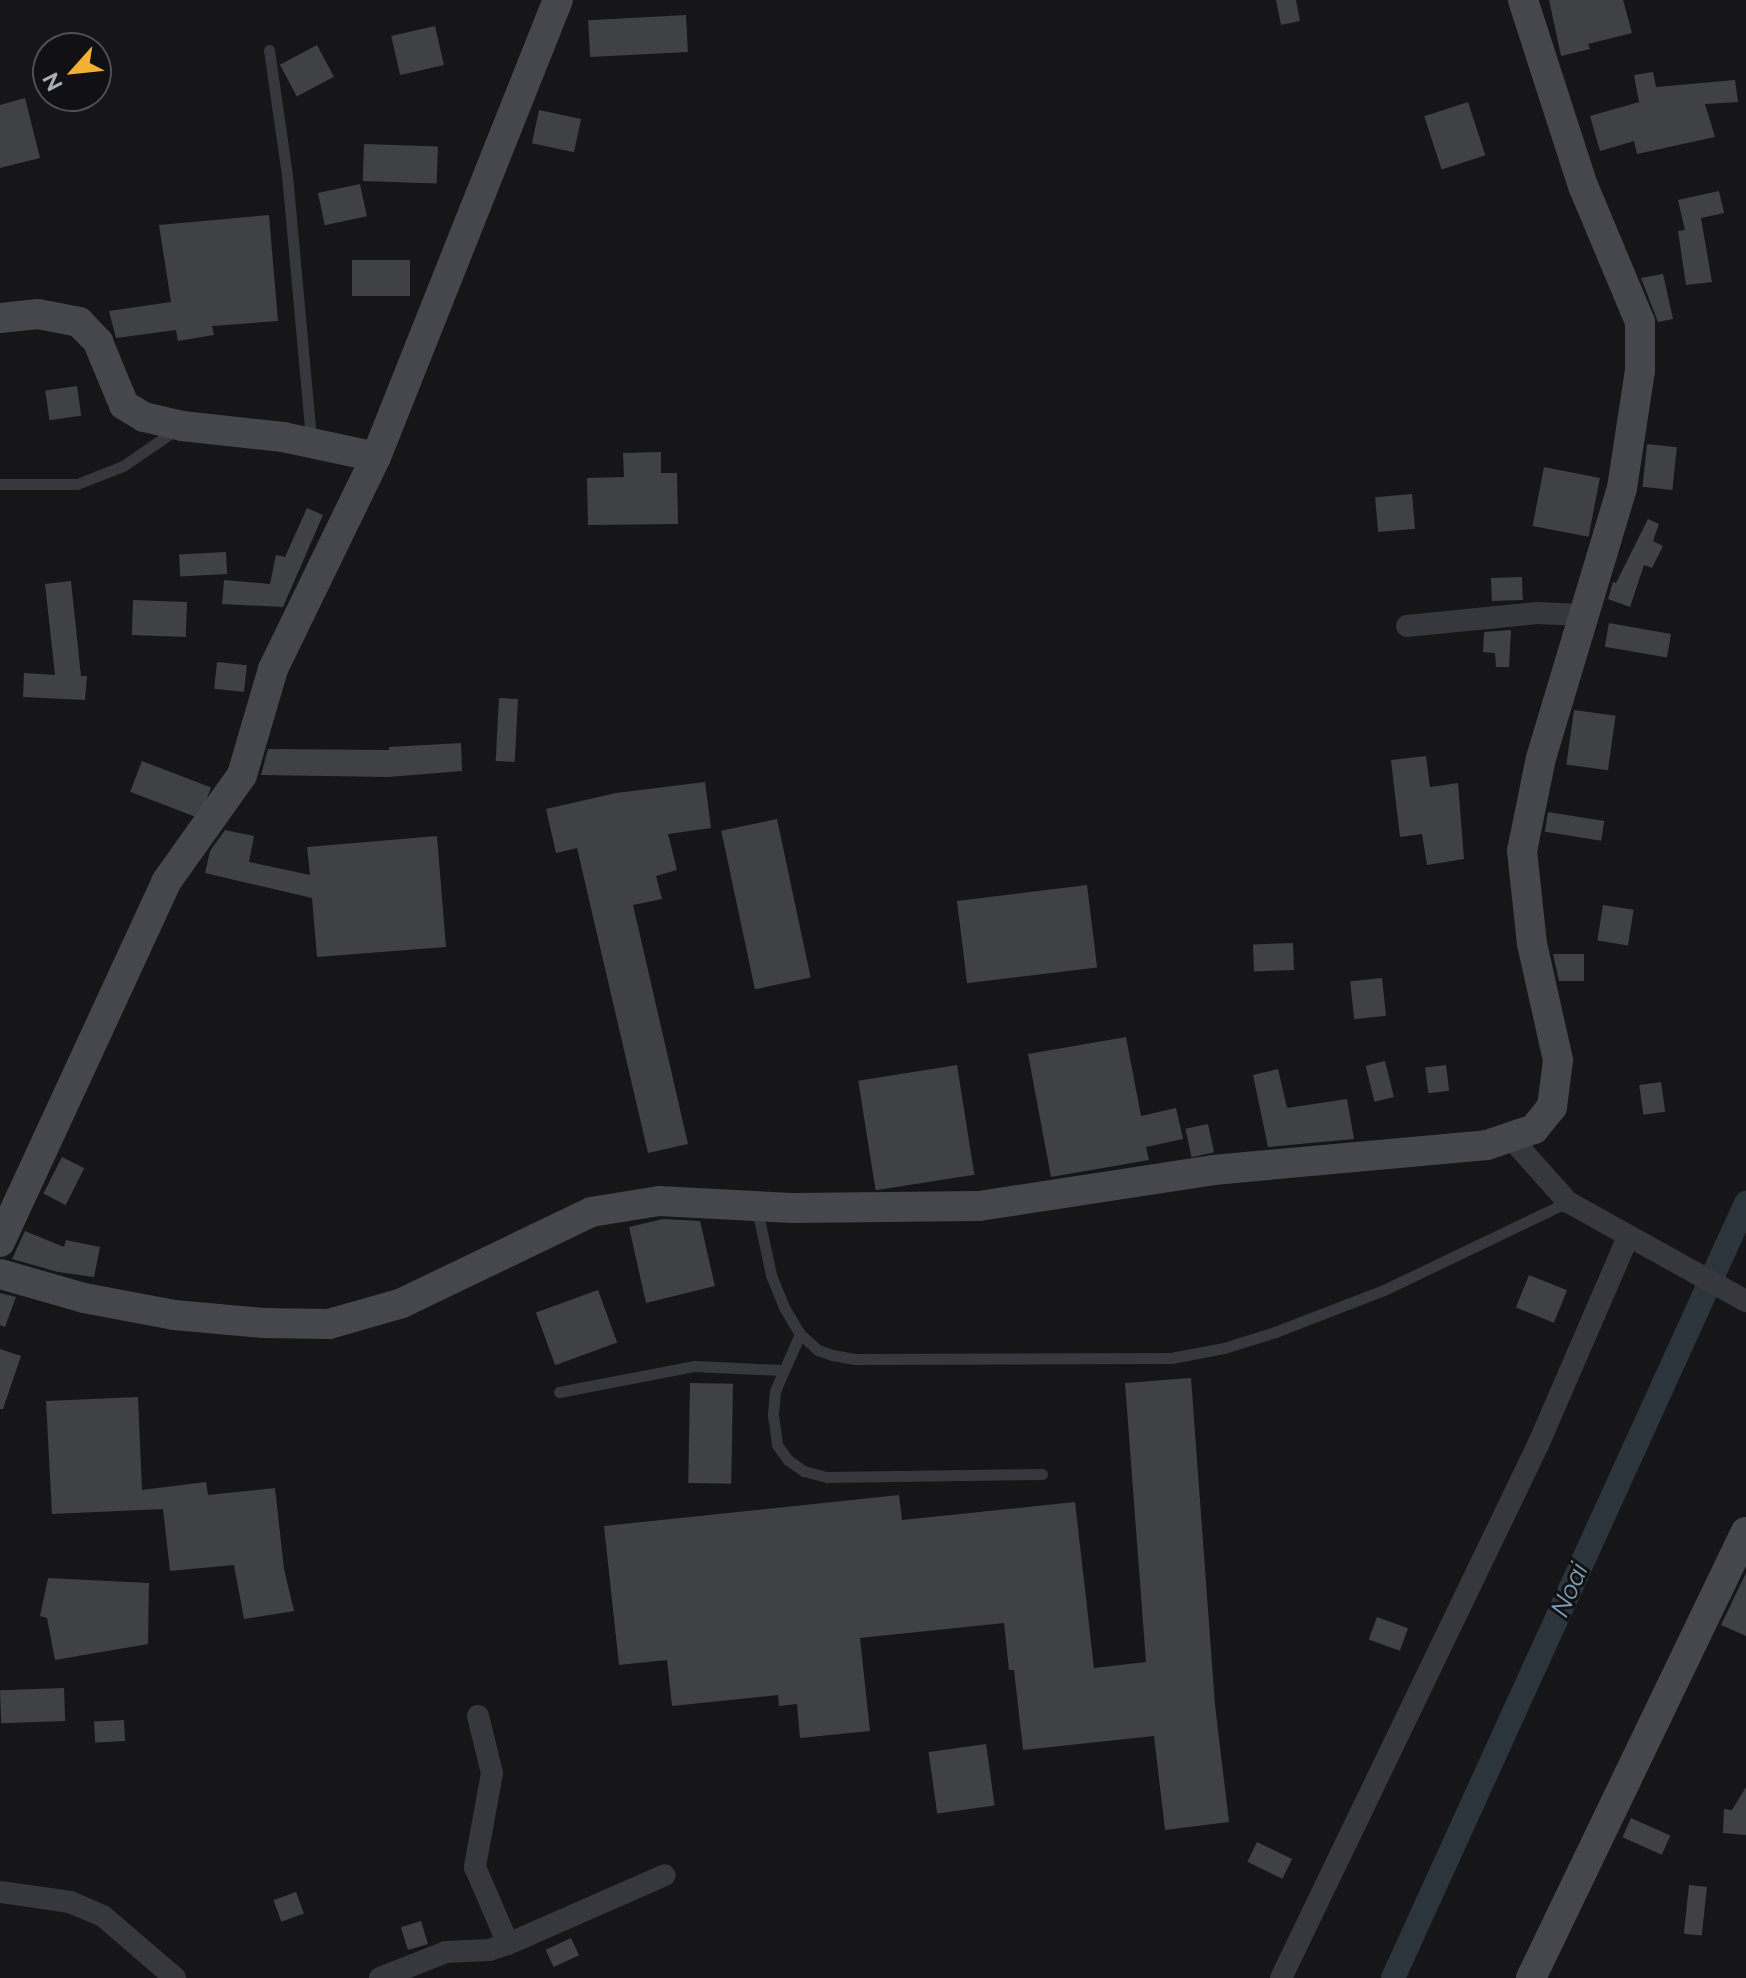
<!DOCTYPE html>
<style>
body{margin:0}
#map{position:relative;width:1746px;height:1978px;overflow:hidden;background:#161618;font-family:Raleway,sans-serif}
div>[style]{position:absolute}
.canal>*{height:24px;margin:-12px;padding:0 12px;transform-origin:12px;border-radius:12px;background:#2c353c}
.building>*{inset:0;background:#404145;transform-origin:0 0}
.lane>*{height:11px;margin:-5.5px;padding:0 5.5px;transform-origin:5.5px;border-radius:5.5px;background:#37383d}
.street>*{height:22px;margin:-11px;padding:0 11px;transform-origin:11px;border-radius:11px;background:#37383d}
.secondary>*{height:30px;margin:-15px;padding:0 15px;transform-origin:15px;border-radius:15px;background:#45474d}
span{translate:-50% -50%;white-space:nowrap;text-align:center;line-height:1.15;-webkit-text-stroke:6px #111113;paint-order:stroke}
.water-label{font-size:26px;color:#7f9bb3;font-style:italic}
.north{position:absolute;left:32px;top:32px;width:80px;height:80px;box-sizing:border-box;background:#111113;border:2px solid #4d4f55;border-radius:50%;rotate:243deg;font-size:22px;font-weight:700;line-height:32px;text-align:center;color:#a8adb8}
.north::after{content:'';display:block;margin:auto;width:28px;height:36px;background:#f2b134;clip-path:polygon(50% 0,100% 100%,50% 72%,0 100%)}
</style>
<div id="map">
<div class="canal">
<i style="left:1393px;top:1978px;width:852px;rotate:-65.51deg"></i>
</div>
<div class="building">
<i style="clip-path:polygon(1276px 0,1296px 0,1300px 21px,1281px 25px)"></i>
<i style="clip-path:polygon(1549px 0,1623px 0,1632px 33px,1588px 44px,1590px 49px,1561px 56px)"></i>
<i style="left:686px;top:15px;width:37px;height:98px;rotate:87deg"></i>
<i style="left:435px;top:26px;width:40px;height:45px;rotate:77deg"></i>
<i style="left:317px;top:45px;width:36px;height:42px;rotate:62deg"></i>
<i style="clip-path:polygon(1653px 72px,1656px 87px,1735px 80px,1738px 102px,1705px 104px,1715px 137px,1637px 154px,1634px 141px,1600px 151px,1590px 116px,1639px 102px,1634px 75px)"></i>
<i style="clip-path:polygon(25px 98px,40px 158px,0 168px,0 105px)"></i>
<i style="left:1468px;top:102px;width:56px;height:46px;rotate:72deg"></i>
<i style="left:539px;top:110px;width:43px;height:34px;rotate:12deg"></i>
<i style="left:364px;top:144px;width:74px;height:37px;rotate:2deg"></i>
<i style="left:360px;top:184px;width:33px;height:43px;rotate:78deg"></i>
<i style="clip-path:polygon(1719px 191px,1724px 213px,1701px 218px,1712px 282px,1686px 285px,1678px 231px,1685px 230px,1678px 200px)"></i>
<i style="clip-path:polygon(269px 215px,278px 321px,212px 326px,214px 335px,178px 341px,176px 330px,116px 338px,109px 311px,171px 302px,159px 225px)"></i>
<i style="left:352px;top:260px;width:58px;height:36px"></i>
<i style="clip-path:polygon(1663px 274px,1673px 319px,1658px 322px,1641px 278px)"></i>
<i style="left:77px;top:386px;width:30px;height:32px;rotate:82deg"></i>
<i style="left:1647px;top:444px;width:30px;height:43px;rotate:6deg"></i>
<i style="clip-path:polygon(661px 452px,661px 473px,677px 473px,678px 524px,588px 525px,587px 478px,624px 477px,623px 453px)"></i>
<i style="left:1544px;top:467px;width:57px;height:60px;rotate:11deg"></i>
<i style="left:1412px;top:494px;width:35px;height:37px;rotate:85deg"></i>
<i style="clip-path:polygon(307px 508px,323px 515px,283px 607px,222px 604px,224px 580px,270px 584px,276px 555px,285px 557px)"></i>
<i style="clip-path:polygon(1648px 519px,1659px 524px,1653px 541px,1663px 546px,1652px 568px,1644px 565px,1630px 607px,1608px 599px,1613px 582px,1616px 583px)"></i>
<i style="left:226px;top:552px;width:22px;height:47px;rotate:87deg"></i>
<i style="left:1522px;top:577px;width:23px;height:31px;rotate:88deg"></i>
<i style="clip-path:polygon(71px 581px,81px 676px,87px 676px,85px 700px,23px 697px,24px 673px,55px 675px,45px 584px)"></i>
<i style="left:187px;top:602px;width:35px;height:54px;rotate:92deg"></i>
<i style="left:1609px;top:623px;width:63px;height:24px;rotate:10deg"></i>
<i style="clip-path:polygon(1511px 630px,1509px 667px,1496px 667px,1495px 653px,1483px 652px,1484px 632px)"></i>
<i style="left:217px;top:662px;width:30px;height:27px;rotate:6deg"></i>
<i style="left:499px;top:698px;width:19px;height:63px;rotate:3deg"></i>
<i style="left:1574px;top:710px;width:42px;height:55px;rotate:8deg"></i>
<i style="clip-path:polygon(461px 743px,462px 771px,388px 777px,261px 775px,268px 749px,389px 750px,389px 747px)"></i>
<i style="clip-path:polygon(1426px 756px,1430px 787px,1458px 783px,1464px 859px,1427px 865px,1422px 834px,1400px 837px,1391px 760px)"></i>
<i style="left:142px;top:761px;width:74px;height:33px;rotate:21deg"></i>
<i style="clip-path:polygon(705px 782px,711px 828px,668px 834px,677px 870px,656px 876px,662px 899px,633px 905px,688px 1144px,648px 1153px,577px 848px,556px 853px,546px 809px,616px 793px)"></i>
<i style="left:1548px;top:812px;width:57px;height:20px;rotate:9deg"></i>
<i style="left:777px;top:819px;width:162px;height:57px;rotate:78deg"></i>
<i style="clip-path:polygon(225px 830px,254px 836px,249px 862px,310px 875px,307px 847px,437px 836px,446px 947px,317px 957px,312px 898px,205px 873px,210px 851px)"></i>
<i style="left:1087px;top:885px;width:83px;height:131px;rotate:83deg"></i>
<i style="left:1603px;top:905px;width:31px;height:36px;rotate:9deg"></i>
<i style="left:1293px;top:943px;width:27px;height:40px;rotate:88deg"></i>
<i style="clip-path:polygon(1553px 954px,1584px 954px,1584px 981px,1559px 981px)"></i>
<i style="left:1382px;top:978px;width:38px;height:32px;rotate:84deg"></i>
<i style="clip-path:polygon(1126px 1037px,1141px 1116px,1176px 1108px,1183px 1139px,1146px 1147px,1149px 1160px,1051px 1177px,1028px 1054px)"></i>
<i style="left:1385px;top:1061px;width:37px;height:20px;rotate:76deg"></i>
<i style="left:957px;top:1065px;width:111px;height:100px;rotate:81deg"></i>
<i style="left:1446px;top:1065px;width:26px;height:21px;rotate:83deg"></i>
<i style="clip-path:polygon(1278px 1069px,1287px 1108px,1347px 1099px,1354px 1139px,1268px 1147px,1253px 1075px)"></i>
<i style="left:1661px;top:1082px;width:30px;height:22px;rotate:82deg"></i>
<i style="left:1208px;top:1124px;width:29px;height:23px;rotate:78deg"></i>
<i style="left:62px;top:1157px;width:25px;height:41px;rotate:27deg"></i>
<i style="clip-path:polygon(663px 1219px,700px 1221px,715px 1286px,646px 1303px,629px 1227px)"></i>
<i style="clip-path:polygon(25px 1231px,64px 1247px,66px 1240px,100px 1247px,94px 1277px,58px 1272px,12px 1259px)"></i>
<i style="left:1529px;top:1275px;width:41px;height:35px;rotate:22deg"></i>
<i style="left:598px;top:1290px;width:56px;height:66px;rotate:70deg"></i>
<i style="clip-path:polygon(0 1293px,16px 1297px,5px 1327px,0 1325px)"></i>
<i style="clip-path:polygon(0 1349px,21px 1356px,3px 1409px,0 1409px)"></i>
<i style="clip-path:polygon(1191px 1378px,1215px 1705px,1229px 1822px,1165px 1830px,1154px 1736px,1023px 1750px,1014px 1670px,1009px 1670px,1004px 1623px,860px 1638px,870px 1731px,800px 1738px,797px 1704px,779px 1706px,778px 1695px,672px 1706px,667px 1660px,619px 1665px,604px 1526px,899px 1495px,902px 1520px,1075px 1502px,1094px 1668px,1146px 1662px,1125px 1383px)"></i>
<i style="left:690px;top:1383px;width:43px;height:100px;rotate:1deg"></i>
<i style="clip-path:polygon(138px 1397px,142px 1490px,206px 1482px,208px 1495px,275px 1488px,284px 1569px,294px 1611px,244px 1619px,234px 1565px,170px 1571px,163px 1509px,52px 1514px,46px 1401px)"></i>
<i style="clip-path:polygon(1746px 1573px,1746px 1636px,1721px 1625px)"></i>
<i style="clip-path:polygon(48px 1578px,149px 1583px,148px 1644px,55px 1660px,47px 1618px,40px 1616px)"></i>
<i style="left:1377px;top:1617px;width:33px;height:24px;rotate:20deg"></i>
<i style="left:64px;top:1688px;width:33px;height:64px;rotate:88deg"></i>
<i style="left:124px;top:1720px;width:21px;height:30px;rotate:87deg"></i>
<i style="left:986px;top:1744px;width:62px;height:58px;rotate:82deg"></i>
<i style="clip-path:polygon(1746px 1787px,1746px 1835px,1723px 1833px,1724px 1809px,1732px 1810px)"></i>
<i style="left:1631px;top:1818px;width:43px;height:21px;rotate:24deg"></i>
<i style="left:1257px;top:1842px;width:39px;height:22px;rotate:26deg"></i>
<i style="left:1689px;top:1885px;width:18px;height:49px;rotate:6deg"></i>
<i style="left:296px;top:1892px;width:23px;height:24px;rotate:70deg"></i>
<i style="left:421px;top:1921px;width:24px;height:21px;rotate:73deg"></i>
<i style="left:571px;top:1938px;width:19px;height:28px;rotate:65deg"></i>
</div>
<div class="lane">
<i style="left:269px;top:50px;width:126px;rotate:81.8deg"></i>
<i style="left:287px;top:175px;width:265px;rotate:84.8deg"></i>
<i style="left:0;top:484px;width:77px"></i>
<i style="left:77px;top:484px;width:49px;rotate:-21.4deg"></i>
<i style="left:123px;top:466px;width:62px;rotate:-34.5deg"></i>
<i style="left:757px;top:1209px;width:67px;rotate:78deg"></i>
<i style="left:771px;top:1275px;width:37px;rotate:68deg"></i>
<i style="left:785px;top:1309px;width:29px;rotate:59deg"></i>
<i style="left:800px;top:1334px;width:24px;rotate:42deg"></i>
<i style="left:818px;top:1350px;width:15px;rotate:20deg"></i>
<i style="left:832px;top:1355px;width:23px;rotate:10deg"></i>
<i style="left:855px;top:1359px;width:316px;rotate:-0.2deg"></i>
<i style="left:1171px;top:1358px;width:54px;rotate:-10.7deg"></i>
<i style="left:1224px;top:1348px;width:53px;rotate:-17.4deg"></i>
<i style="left:1275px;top:1332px;width:117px;rotate:-21.1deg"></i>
<i style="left:1384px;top:1290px;width:204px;rotate:-25.6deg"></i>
<i style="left:800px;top:1334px;width:62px;rotate:113.7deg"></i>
<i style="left:775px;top:1391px;width:24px;rotate:95deg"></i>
<i style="left:773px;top:1415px;width:30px;rotate:82deg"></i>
<i style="left:777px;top:1445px;width:19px;rotate:54deg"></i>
<i style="left:788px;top:1460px;width:19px;rotate:35deg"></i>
<i style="left:804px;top:1471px;width:24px;rotate:15deg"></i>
<i style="left:827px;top:1477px;width:215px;rotate:-0.8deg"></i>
<i style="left:559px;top:1392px;width:137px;rotate:-10.9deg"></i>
<i style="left:694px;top:1366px;width:88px;rotate:2.6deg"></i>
</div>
<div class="street">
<i style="left:1407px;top:626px;width:131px;rotate:-5.7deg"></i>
<i style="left:1537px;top:613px;width:46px;rotate:2.5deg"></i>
<i style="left:1510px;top:1137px;width:87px;rotate:48.3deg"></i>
<i style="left:1568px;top:1202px;width:204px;rotate:29.1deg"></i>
<i style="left:478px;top:1716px;width:59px;rotate:76.2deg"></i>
<i style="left:492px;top:1773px;width:96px;rotate:100.3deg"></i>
<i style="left:475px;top:1867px;width:84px;rotate:66.8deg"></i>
<i style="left:0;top:1892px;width:71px;rotate:8.1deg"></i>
<i style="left:70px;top:1902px;width:36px;rotate:23deg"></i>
<i style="left:103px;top:1916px;width:95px;rotate:40.7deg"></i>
<i style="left:380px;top:1978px;width:71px;rotate:-21.5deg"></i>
<i style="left:446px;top:1952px;width:43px;rotate:-2.7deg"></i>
<i style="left:489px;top:1950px;width:20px;rotate:-18deg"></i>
<i style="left:508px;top:1944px;width:171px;rotate:-23.7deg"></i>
<i style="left:1281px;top:1978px;width:592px;rotate:-64.26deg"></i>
<i style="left:1538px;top:1445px;width:227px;rotate:-66.6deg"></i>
</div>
<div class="secondary">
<i style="left:0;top:318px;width:38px;rotate:-6deg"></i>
<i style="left:38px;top:314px;width:42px;rotate:11deg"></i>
<i style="left:79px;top:322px;width:28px;rotate:46deg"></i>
<i style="left:98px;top:342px;width:68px;rotate:67.6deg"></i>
<i style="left:124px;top:405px;width:23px;rotate:31deg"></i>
<i style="left:144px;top:417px;width:39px;rotate:13deg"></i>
<i style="left:182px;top:426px;width:102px;rotate:6.2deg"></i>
<i style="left:283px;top:437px;width:95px;rotate:12.1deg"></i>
<i style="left:0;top:1242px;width:396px;rotate:-65.2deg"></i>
<i style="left:166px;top:882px;width:131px;rotate:-54.6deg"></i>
<i style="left:242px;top:775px;width:110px;rotate:-73.7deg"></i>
<i style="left:273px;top:669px;width:236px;rotate:-64.1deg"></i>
<i style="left:376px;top:457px;width:492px;rotate:-68.3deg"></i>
<i style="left:0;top:1274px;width:87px;rotate:15.9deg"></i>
<i style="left:84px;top:1298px;width:92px;rotate:10.7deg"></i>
<i style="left:174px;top:1315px;width:89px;rotate:5.1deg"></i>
<i style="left:263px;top:1323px;width:66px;rotate:0.9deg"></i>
<i style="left:329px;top:1324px;width:76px;rotate:-16deg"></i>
<i style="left:402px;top:1303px;width:210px;rotate:-25.7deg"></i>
<i style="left:591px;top:1212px;width:69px;rotate:-9.2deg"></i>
<i style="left:659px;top:1201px;width:134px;rotate:3deg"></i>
<i style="left:793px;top:1208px;width:186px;rotate:-0.6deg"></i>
<i style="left:979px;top:1206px;width:237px;rotate:-8.7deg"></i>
<i style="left:1213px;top:1170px;width:275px;rotate:-5.2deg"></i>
<i style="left:1487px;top:1145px;width:50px;rotate:-18.8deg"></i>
<i style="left:1534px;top:1129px;width:28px;rotate:-51deg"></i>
<i style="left:1552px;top:1107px;width:47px;rotate:-82.7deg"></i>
<i style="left:1558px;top:1060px;width:119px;rotate:-102.6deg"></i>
<i style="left:1532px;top:944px;width:94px;rotate:-96.1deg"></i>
<i style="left:1522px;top:851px;width:95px;rotate:-78.5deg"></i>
<i style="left:1541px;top:758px;width:282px;rotate:-73.3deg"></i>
<i style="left:1622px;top:488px;width:119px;rotate:-81.3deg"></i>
<i style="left:1640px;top:370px;width:48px;rotate:-90deg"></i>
<i style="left:1640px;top:322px;width:147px;rotate:-112.7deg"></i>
<i style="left:1583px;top:186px;width:195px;rotate:-107.9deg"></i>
<i style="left:1531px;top:1978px;width:495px;rotate:-64.3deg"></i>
</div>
<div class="water-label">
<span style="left:1570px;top:1590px;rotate:-66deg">Noai</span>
</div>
<div class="north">N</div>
</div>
